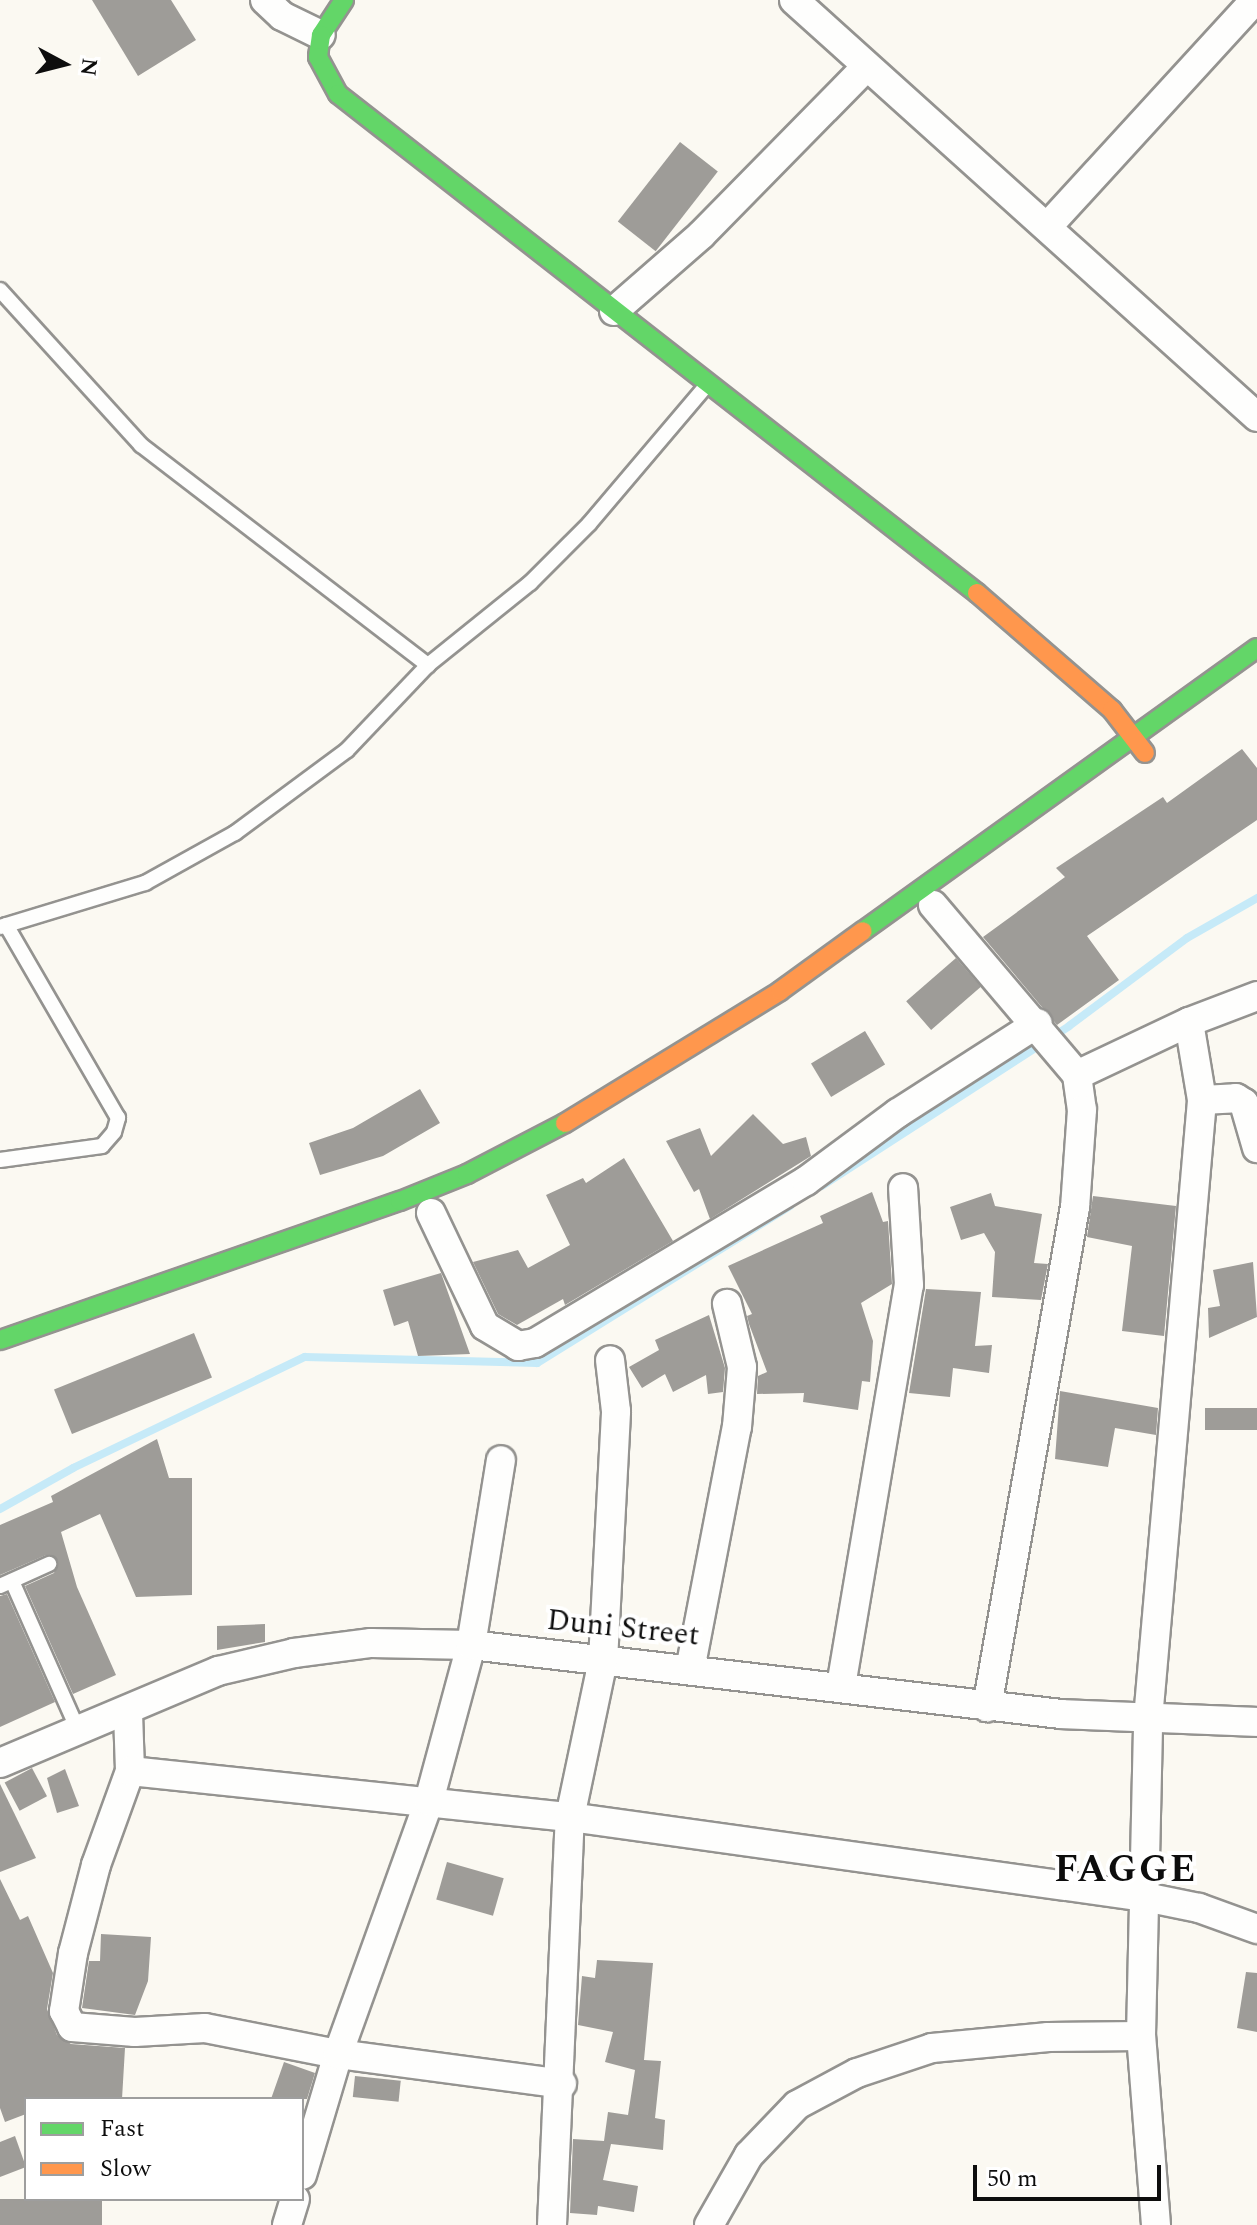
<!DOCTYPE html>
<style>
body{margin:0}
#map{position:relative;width:1257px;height:2225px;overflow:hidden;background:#fbf9f2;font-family:Spectral,serif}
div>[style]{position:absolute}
.stream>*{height:8px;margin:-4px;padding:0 4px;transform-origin:4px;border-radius:4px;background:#c6eaf8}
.building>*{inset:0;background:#9e9c98;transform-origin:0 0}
.roads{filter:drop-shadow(2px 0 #949390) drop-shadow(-2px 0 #949390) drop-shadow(0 2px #949390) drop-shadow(0 -2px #949390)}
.lane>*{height:14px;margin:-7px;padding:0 7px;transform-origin:7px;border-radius:7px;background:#fefefd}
.street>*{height:28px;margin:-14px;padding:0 14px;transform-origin:14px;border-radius:14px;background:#fefefd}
.fast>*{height:18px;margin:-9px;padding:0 9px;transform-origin:9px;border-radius:9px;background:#63d668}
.slow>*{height:18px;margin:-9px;padding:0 9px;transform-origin:9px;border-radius:9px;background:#ff974d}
span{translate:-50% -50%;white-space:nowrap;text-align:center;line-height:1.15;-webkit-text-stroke:8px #fff;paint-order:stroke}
.street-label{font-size:30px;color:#0d0d0d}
.district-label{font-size:38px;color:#0d0d0d;font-weight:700;letter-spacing:2px}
.legend{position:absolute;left:24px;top:2097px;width:280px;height:104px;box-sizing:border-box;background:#fff;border:2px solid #9e9e9e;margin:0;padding:10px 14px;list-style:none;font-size:24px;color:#0d0d0d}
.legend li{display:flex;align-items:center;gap:16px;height:40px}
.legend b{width:40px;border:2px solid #9e9e9e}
.north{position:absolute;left:24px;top:24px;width:80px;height:80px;-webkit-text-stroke:6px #fff;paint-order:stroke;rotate:97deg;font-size:22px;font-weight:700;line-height:32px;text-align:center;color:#0d0d0d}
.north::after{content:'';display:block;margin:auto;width:28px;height:36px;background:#0d0d0d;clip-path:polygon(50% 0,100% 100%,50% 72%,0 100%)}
.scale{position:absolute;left:973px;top:2165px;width:188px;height:36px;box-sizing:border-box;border:4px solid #0d0d0d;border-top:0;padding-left:10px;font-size:24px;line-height:28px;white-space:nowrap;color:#0d0d0d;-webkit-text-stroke:6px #fff;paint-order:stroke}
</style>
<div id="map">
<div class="stream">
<i style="left:822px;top:1186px;width:294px;rotate:-32.9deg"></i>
<i style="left:1069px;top:1026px;width:147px;rotate:-36.7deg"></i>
<i style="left:1187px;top:938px;width:81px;rotate:-29.7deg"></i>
<i style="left:0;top:1509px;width:84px;rotate:-29.3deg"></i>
<i style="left:73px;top:1468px;width:257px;rotate:-25.6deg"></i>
<i style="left:305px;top:1357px;width:232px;rotate:1.5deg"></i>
<i style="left:537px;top:1363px;width:298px;rotate:-31.8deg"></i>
</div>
<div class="building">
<i style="clip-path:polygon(92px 0,171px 0,196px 40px,138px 76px)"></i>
<i style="left:680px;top:142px;width:48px;height:101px;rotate:38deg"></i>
<i style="clip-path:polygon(1242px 749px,1257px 768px,1257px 820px,1087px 936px,1119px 980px,1057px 1025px,983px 937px,1065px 877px,1056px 868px,1163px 797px,1167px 803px)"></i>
<i style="left:956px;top:958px;width:38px;height:66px;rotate:49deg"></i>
<i style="left:865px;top:1031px;width:39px;height:63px;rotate:59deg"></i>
<i style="clip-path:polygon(420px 1089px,440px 1123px,383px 1156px,320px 1175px,309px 1143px,353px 1128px)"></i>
<i style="clip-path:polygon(753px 1114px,783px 1144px,806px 1137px,811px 1156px,710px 1219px,699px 1189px,694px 1192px,666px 1141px,700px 1128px,711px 1156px)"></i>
<i style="clip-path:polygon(624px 1158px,673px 1241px,565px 1305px,563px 1299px,517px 1325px,498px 1314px,473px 1262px,518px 1250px,528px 1268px,570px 1245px,546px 1195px,583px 1178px,586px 1183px)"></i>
<i style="clip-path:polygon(872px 1192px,883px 1222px,888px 1221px,892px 1284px,861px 1303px,873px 1341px,870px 1382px,862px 1381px,858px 1410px,803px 1402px,804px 1393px,757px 1394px,758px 1376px,767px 1372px,749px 1324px,747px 1316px,752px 1314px,728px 1266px,823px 1223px,820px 1216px)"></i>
<i style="clip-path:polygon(991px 1193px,995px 1206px,1042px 1214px,1034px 1263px,1048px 1264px,1041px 1300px,992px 1297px,995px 1252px,984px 1233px,961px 1240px,950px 1207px)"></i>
<i style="clip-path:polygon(1093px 1196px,1176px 1206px,1164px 1336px,1122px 1331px,1132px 1246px,1087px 1237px)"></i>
<i style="clip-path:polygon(1253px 1262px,1257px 1317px,1209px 1338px,1208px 1308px,1220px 1306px,1213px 1270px)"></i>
<i style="clip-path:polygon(441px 1273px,470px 1354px,418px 1356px,408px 1321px,394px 1326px,383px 1290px)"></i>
<i style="clip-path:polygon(926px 1289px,981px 1292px,975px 1346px,992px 1345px,989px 1373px,953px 1368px,950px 1397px,909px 1393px)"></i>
<i style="clip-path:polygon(709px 1315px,725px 1368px,723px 1392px,708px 1394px,706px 1375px,673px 1392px,665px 1374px,642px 1388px,629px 1367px,659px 1350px,655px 1340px)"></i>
<i style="left:194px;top:1333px;width:48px;height:151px;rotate:68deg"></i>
<i style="clip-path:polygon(1060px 1391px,1158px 1408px,1156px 1435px,1115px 1428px,1108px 1467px,1055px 1459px)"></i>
<i style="left:1257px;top:1408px;width:22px;height:52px;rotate:90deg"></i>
<i style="clip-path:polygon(157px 1439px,169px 1478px,192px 1478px,192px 1595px,136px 1597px,100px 1514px,61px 1532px,77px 1587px,116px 1675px,73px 1694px,25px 1586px,54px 1573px,58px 1561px,46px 1555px,0 1575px,0 1525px,53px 1502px,51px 1496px)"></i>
<i style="clip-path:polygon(7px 1594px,55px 1702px,0 1727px,0 1596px)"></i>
<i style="clip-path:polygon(265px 1624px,265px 1642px,217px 1650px,217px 1626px)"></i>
<i style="left:32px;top:1768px;width:32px;height:31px;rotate:62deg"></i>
<i style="clip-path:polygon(65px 1769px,79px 1806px,57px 1813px,47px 1778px)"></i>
<i style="clip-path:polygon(0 1784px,36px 1858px,0 1872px)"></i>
<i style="left:447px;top:1862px;width:59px;height:39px;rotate:16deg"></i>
<i style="clip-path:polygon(0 1879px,20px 1920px,28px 1916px,53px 1973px,47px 2009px,57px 2035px,71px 2044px,125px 2048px,122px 2099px,26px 2099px,26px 2114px,5px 2122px,0 2108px)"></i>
<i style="clip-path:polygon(101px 1934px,151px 1937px,148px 1981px,135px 2015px,82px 2008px,89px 1961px,100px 1961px)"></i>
<i style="clip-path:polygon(597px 1960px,653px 1963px,644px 2060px,661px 2061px,655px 2118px,665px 2120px,663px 2150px,611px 2144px,603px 2180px,638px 2186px,634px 2212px,598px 2206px,597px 2215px,570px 2213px,573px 2139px,604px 2141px,608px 2112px,628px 2115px,635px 2070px,605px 2062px,613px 2032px,578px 2025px,582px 1976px,595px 1978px)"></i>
<i style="clip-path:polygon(1246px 1972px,1257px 1973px,1257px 2032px,1237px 2028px)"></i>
<i style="clip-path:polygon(284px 2062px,315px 2073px,307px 2099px,271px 2099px)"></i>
<i style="left:355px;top:2076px;width:46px;height:21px;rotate:6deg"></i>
<i style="clip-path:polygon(15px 2136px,26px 2167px,0 2177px,0 2142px)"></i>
<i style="left:0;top:2199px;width:102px;height:26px"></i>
</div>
<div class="roads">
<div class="lane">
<i style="left:0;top:290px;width:210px;rotate:47.7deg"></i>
<i style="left:141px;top:445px;width:362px;rotate:37.5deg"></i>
<i style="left:0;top:927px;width:152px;rotate:-16.9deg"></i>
<i style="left:145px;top:883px;width:103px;rotate:-29.1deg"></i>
<i style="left:235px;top:833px;width:139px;rotate:-36.5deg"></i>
<i style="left:347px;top:750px;width:117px;rotate:-46.4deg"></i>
<i style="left:428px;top:665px;width:131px;rotate:-38.8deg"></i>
<i style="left:530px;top:583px;width:83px;rotate:-45deg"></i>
<i style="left:589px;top:524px;width:181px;rotate:-49.7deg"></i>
<i style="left:0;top:1160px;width:103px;rotate:-7.8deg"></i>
<i style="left:102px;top:1146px;width:18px;rotate:-49deg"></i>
<i style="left:114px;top:1132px;width:15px;rotate:-74deg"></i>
<i style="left:118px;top:1118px;width:223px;rotate:-120.1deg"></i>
<i style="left:12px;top:1581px;width:165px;rotate:66.1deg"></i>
<i style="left:0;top:1586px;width:54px;rotate:-24.2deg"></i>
</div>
<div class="street">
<i style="left:265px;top:0;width:23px;rotate:43deg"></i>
<i style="left:282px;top:16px;width:43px;rotate:26deg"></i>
<i style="left:794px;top:0;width:623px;rotate:42.01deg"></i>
<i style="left:1048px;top:226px;width:306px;rotate:-47.5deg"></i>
<i style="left:614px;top:311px;width:116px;rotate:-41.1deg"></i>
<i style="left:701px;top:235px;width:235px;rotate:-45.5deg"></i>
<i style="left:933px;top:905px;width:223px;rotate:49.7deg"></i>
<i style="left:1077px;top:1075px;width:35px;rotate:82deg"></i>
<i style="left:1082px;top:1110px;width:97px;rotate:94.1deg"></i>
<i style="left:1075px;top:1207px;width:508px;rotate:99.98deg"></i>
<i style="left:1077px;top:1075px;width:124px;rotate:-25.3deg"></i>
<i style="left:1189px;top:1022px;width:73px;rotate:-20.9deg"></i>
<i style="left:1202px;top:1100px;width:34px;rotate:-3deg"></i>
<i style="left:1236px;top:1098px;width:9px;rotate:32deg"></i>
<i style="left:1244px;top:1103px;width:47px;rotate:73.9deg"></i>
<i style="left:431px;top:1213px;width:125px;rotate:64.5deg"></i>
<i style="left:485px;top:1326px;width:39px;rotate:31deg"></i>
<i style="left:518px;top:1346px;width:17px;rotate:-10deg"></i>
<i style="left:535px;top:1343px;width:316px;rotate:-30.9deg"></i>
<i style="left:806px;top:1181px;width:114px;rotate:-36.5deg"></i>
<i style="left:898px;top:1113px;width:166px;rotate:-32.7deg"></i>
<i style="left:690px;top:1670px;width:248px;rotate:-79.1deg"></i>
<i style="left:737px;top:1427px;width:60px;rotate:-85.2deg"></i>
<i style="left:742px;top:1367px;width:65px;rotate:-103.4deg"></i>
<i style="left:841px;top:1686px;width:407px;rotate:-80.4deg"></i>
<i style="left:909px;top:1285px;width:97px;rotate:-93.5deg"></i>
<i style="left:128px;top:1713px;width:58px;rotate:88deg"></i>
<i style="left:130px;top:1771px;width:100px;rotate:109.9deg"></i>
<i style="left:96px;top:1865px;width:91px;rotate:104.6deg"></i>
<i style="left:73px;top:1953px;width:59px;rotate:98.8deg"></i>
<i style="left:64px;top:2011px;width:18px;rotate:63deg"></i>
<i style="left:72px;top:2027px;width:63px;rotate:4.5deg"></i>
<i style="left:135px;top:2032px;width:70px;rotate:-3.3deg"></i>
<i style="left:205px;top:2028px;width:136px;rotate:11.1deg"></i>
<i style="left:338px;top:2054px;width:226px;rotate:7.6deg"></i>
<i style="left:0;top:1763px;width:237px;rotate:-22.9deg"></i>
<i style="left:218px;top:1671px;width:78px;rotate:-13.3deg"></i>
<i style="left:294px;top:1653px;width:78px;rotate:-7.4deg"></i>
<i style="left:371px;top:1643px;width:100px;rotate:1.1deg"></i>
<i style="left:471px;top:1645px;width:594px;rotate:6.67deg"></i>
<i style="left:1061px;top:1714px;width:196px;rotate:2.3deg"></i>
<i style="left:130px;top:1771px;width:442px;rotate:6deg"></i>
<i style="left:570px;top:1817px;width:581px;rotate:7.92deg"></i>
<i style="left:1145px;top:1897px;width:55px;rotate:11.5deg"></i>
<i style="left:1199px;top:1908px;width:62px;rotate:19.9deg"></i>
<i style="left:302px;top:2175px;width:126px;rotate:-73.4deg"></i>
<i style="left:338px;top:2054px;width:269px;rotate:-70.2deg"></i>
<i style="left:429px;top:1801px;width:162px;rotate:-74.9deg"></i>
<i style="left:471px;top:1645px;width:187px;rotate:-80.8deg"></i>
<i style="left:287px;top:2225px;width:27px;rotate:-73deg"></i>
<i style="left:552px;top:2225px;width:408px;rotate:-87.5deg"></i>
<i style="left:570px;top:1817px;width:159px;rotate:-78.1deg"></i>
<i style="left:603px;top:1661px;width:250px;rotate:-87deg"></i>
<i style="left:616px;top:1411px;width:51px;rotate:-96.7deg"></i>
<i style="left:709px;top:2225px;width:81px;rotate:-60.3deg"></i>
<i style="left:749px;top:2155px;width:69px;rotate:-46.2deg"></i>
<i style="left:797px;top:2105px;width:68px;rotate:-28.1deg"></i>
<i style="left:857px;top:2073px;width:79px;rotate:-18.4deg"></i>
<i style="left:932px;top:2048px;width:117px;rotate:-5.4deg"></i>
<i style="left:1048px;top:2037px;width:93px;rotate:-0.6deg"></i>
<i style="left:1156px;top:2225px;width:190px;rotate:-94.5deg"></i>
<i style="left:1141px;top:2036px;width:317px;rotate:-88.7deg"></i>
<i style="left:1148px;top:1719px;width:621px;rotate:-85.01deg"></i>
<i style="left:1202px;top:1100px;width:79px;rotate:-99.5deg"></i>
</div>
<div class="fast">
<i style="left:344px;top:0;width:42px;rotate:123.3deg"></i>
<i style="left:321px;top:35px;width:22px;rotate:98deg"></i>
<i style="left:318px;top:57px;width:42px;rotate:61.6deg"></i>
<i style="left:338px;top:94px;width:811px;rotate:37.99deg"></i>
<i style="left:863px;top:931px;width:485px;rotate:-35.7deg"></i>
<i style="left:0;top:1340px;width:423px;rotate:-19.2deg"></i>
<i style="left:400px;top:1201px;width:72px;rotate:-21.9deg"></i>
<i style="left:467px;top:1174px;width:110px;rotate:-27.5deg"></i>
</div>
<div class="slow">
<i style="left:977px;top:593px;width:179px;rotate:40.9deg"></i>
<i style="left:1112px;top:710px;width:54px;rotate:52.5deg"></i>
<i style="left:565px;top:1123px;width:252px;rotate:-31.5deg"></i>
<i style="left:780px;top:991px;width:102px;rotate:-35.9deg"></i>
</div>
</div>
<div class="street-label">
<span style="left:623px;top:1628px;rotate:6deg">Duni Street</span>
</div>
<div class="district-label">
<span style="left:1126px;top:1871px">FAGGE</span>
</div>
<ul class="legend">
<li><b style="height:10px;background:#63d668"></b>Fast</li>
<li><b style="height:10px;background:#ff974d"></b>Slow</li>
</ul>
<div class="north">N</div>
<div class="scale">50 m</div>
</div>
